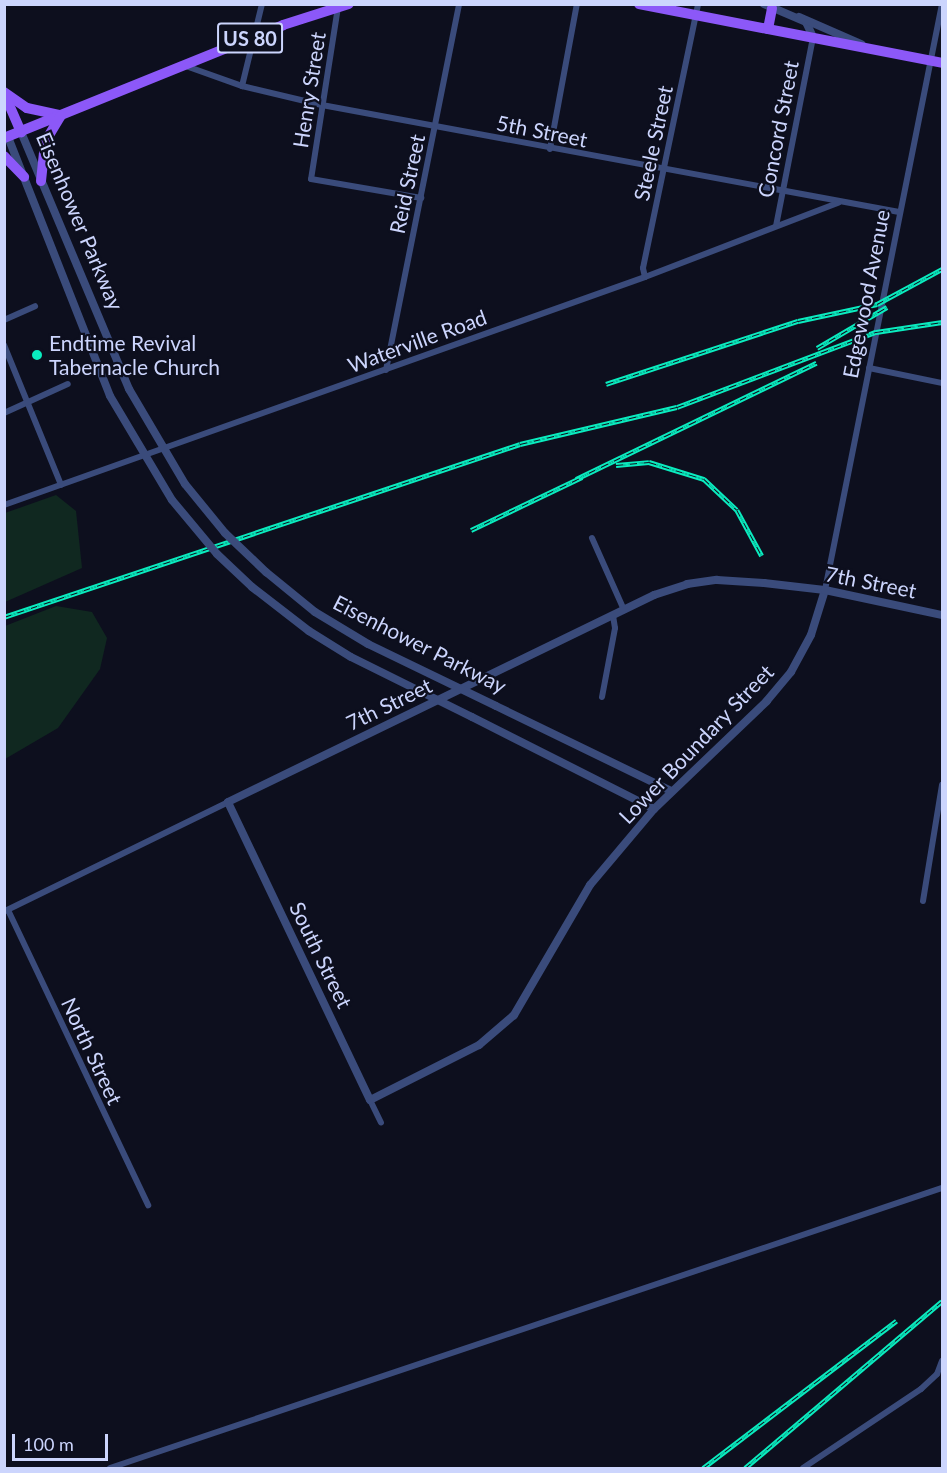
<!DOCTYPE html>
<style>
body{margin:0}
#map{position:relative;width:947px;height:1473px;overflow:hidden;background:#0d0f1e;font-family:Lato,sans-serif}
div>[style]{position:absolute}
.green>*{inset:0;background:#102820}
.minor>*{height:6px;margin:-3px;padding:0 3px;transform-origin:3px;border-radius:3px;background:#3a4b7b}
.tertiary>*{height:8px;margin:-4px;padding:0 4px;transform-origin:4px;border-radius:4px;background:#3a4b7b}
.primary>*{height:10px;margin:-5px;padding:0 5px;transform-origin:5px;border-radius:5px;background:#8c58f8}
.rail>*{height:4.5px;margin-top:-2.25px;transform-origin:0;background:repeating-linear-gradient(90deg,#0d0f1e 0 7px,#0aecbf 0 14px);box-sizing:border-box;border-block:2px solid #0aecbf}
.tertiary-bridge>*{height:8px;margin:-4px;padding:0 4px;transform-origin:4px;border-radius:4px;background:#3a4b7b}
.dots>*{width:16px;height:16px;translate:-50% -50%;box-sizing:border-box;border:3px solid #0d0f1e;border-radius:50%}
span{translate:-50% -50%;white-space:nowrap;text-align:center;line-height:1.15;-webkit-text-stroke:4.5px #0d0f1e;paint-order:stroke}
.shield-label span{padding:2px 4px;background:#0d0f1e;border:2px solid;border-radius:4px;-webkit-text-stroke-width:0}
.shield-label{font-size:20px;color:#ccd5fd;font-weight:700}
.street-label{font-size:21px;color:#ccd5fd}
.poi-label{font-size:21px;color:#ccd5fd}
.left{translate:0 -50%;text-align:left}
.frame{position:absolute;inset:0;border:6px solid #ccd5fd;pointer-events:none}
.scale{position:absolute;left:12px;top:1434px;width:96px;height:27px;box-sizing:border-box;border:3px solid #ccd5fd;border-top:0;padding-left:8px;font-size:18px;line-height:21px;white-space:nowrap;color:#ccd5fd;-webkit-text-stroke:4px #0d0f1e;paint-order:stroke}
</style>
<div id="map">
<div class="green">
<i style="clip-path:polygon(56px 495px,76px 511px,82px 568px,5px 602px,5px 513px)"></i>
<i style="clip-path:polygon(56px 606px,92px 612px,107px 638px,100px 669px,58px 728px,5px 759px,5px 626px)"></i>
</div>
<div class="minor">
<i style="left:338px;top:7px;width:174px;rotate:98.9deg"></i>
<i style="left:311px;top:179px;width:112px;rotate:9.8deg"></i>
<i style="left:183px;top:65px;width:63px;rotate:19.6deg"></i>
<i style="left:242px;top:86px;width:82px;rotate:13.4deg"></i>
<i style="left:322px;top:105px;width:587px;rotate:10.51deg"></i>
<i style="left:242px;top:86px;width:84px;rotate:-76.3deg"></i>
<i style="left:550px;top:149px;width:147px;rotate:-79.5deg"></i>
<i style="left:776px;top:226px;width:193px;rotate:-78.9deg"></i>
<i style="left:645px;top:277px;width:9px;rotate:-103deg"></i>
<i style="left:643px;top:268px;width:270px;rotate:-78.2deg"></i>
<i style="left:4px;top:320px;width:34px;rotate:-24deg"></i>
<i style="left:4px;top:345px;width:151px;rotate:67.8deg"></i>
<i style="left:869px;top:368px;width:75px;rotate:11.6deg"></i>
<i style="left:386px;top:370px;width:373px;rotate:-78.7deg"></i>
<i style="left:4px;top:413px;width:70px;rotate:-24.4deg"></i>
<i style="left:4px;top:505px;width:680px;rotate:-19.58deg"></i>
<i style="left:645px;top:277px;width:207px;rotate:-21deg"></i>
<i style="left:592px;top:538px;width:79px;rotate:66deg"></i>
<i style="left:825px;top:590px;width:598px;rotate:-78.71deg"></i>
<i style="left:602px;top:697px;width:70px;rotate:-79.3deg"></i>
<i style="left:615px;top:628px;width:13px;rotate:-99deg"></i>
<i style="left:923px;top:901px;width:118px;rotate:-80.7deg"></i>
<i style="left:8px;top:910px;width:327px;rotate:64.6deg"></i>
<i style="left:5px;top:911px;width:248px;rotate:-26deg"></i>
<i style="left:370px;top:1100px;width:25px;rotate:64deg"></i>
<i style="left:110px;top:1468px;width:878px;rotate:-18.6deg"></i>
<i style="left:803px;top:1468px;width:142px;rotate:-33.8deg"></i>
<i style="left:921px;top:1389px;width:22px;rotate:-43deg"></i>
<i style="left:937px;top:1374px;width:14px;rotate:-69deg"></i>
</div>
<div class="tertiary">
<i style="left:764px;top:4px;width:46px;rotate:23.2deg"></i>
<i style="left:806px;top:22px;width:17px;rotate:65deg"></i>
<i style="left:799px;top:17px;width:68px;rotate:23.5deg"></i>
<i style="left:21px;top:132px;width:279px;rotate:67.2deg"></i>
<i style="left:8px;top:137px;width:278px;rotate:68.5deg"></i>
<i style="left:825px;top:590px;width:47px;rotate:107.3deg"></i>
<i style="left:811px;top:635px;width:42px;rotate:118.4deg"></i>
<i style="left:791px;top:672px;width:38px;rotate:130deg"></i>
<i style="left:767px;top:701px;width:156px;rotate:136.3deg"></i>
<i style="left:654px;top:809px;width:99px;rotate:130.1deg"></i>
<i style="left:590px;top:885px;width:151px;rotate:120.3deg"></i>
<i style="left:514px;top:1015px;width:46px;rotate:139.4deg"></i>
<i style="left:479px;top:1045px;width:122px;rotate:153.2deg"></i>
<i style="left:370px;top:1100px;width:330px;rotate:-115.5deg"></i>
<i style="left:228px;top:802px;width:474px;rotate:-25.9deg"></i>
<i style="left:654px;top:595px;width:35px;rotate:-18deg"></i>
<i style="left:687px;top:584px;width:30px;rotate:-8deg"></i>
<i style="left:717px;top:580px;width:47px;rotate:3.7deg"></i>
<i style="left:764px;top:583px;width:61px;rotate:6.5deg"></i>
<i style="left:825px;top:590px;width:120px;rotate:12.1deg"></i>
<i style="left:496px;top:706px;width:195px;rotate:25.9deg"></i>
<i style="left:472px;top:717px;width:204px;rotate:26.8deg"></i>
</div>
<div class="primary">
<i style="left:639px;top:4px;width:309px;rotate:11deg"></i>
<i style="left:768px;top:29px;width:21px;rotate:-79deg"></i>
<i style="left:4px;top:92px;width:28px;rotate:35deg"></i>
<i style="left:27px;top:108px;width:35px;rotate:12deg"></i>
<i style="left:4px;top:93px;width:43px;rotate:66.4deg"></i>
<i style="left:4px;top:138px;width:301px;rotate:-22deg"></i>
<i style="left:283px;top:25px;width:69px;rotate:-17.7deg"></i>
<i style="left:4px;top:156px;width:29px;rotate:46deg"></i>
<i style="left:41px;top:181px;width:39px;rotate:-84deg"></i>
<i style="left:45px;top:142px;width:31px;rotate:-59deg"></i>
</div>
<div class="rail">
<i style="left:817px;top:348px;width:81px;rotate:-30.4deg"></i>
<i style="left:606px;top:384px;width:202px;rotate:-18.2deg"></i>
<i style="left:798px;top:321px;width:81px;rotate:-12.1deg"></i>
<i style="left:877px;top:304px;width:74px;rotate:-28.3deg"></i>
<i style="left:616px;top:465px;width:33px;rotate:-5deg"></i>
<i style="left:649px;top:462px;width:58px;rotate:17.2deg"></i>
<i style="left:704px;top:479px;width:45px;rotate:43.2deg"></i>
<i style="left:737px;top:510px;width:52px;rotate:61.5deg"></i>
<i style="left:576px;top:479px;width:267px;rotate:-25.8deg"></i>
<i style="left:471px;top:530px;width:123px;rotate:-25.5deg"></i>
<i style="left:4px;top:617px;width:544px;rotate:-18.53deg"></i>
<i style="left:520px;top:444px;width:161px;rotate:-13.3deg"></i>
<i style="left:677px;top:407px;width:213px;rotate:-20.7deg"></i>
<i style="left:876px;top:332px;width:67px;rotate:-8.6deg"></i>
<i style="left:703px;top:1468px;width:243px;rotate:-37.3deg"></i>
<i style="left:745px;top:1468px;width:258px;rotate:-40.3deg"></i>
</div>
<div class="tertiary-bridge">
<i style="left:129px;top:389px;width:110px;rotate:59.5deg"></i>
<i style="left:185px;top:484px;width:63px;rotate:50.8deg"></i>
<i style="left:225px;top:533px;width:57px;rotate:43.6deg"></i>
<i style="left:266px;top:572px;width:63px;rotate:39.2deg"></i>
<i style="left:315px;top:612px;width:62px;rotate:31.1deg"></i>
<i style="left:368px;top:644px;width:142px;rotate:25.8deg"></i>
<i style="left:110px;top:396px;width:121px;rotate:59.2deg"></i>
<i style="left:172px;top:500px;width:70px;rotate:50.2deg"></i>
<i style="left:217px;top:554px;width:48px;rotate:43.3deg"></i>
<i style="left:252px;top:587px;width:72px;rotate:37.7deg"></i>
<i style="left:309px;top:631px;width:49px;rotate:31.8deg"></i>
<i style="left:351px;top:657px;width:135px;rotate:26.4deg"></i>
</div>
<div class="dots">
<i style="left:37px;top:355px;background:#0aecbf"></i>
</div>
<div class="shield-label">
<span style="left:250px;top:38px">US 80</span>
</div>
<div class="street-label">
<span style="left:309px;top:90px;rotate:-81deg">Henry Street</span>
<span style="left:778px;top:129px;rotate:-79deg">Concord Street</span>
<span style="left:542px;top:131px;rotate:11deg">5th Street</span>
<span style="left:653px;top:143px;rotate:-78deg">Steele Street</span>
<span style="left:407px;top:184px;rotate:-78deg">Reid Street</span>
<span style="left:80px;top:221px;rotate:67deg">Eisenhower Parkway</span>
<span style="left:866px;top:294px;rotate:-79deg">Edgewood Avenue</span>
<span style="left:417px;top:341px;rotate:-20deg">Waterville Road</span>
<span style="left:871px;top:582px;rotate:11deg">7th Street</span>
<span style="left:420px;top:644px;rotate:27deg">Eisenhower Parkway</span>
<span style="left:389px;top:704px;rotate:-26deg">7th Street</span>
<span style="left:696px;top:744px;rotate:-46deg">Lower Boundary Street</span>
<span style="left:321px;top:955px;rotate:64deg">South Street</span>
<span style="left:92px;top:1051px;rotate:65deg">North Street</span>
</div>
<div class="poi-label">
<span class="left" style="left:49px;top:355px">Endtime Revival<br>Tabernacle Church</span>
</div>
<div class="frame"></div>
<div class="scale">100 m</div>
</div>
